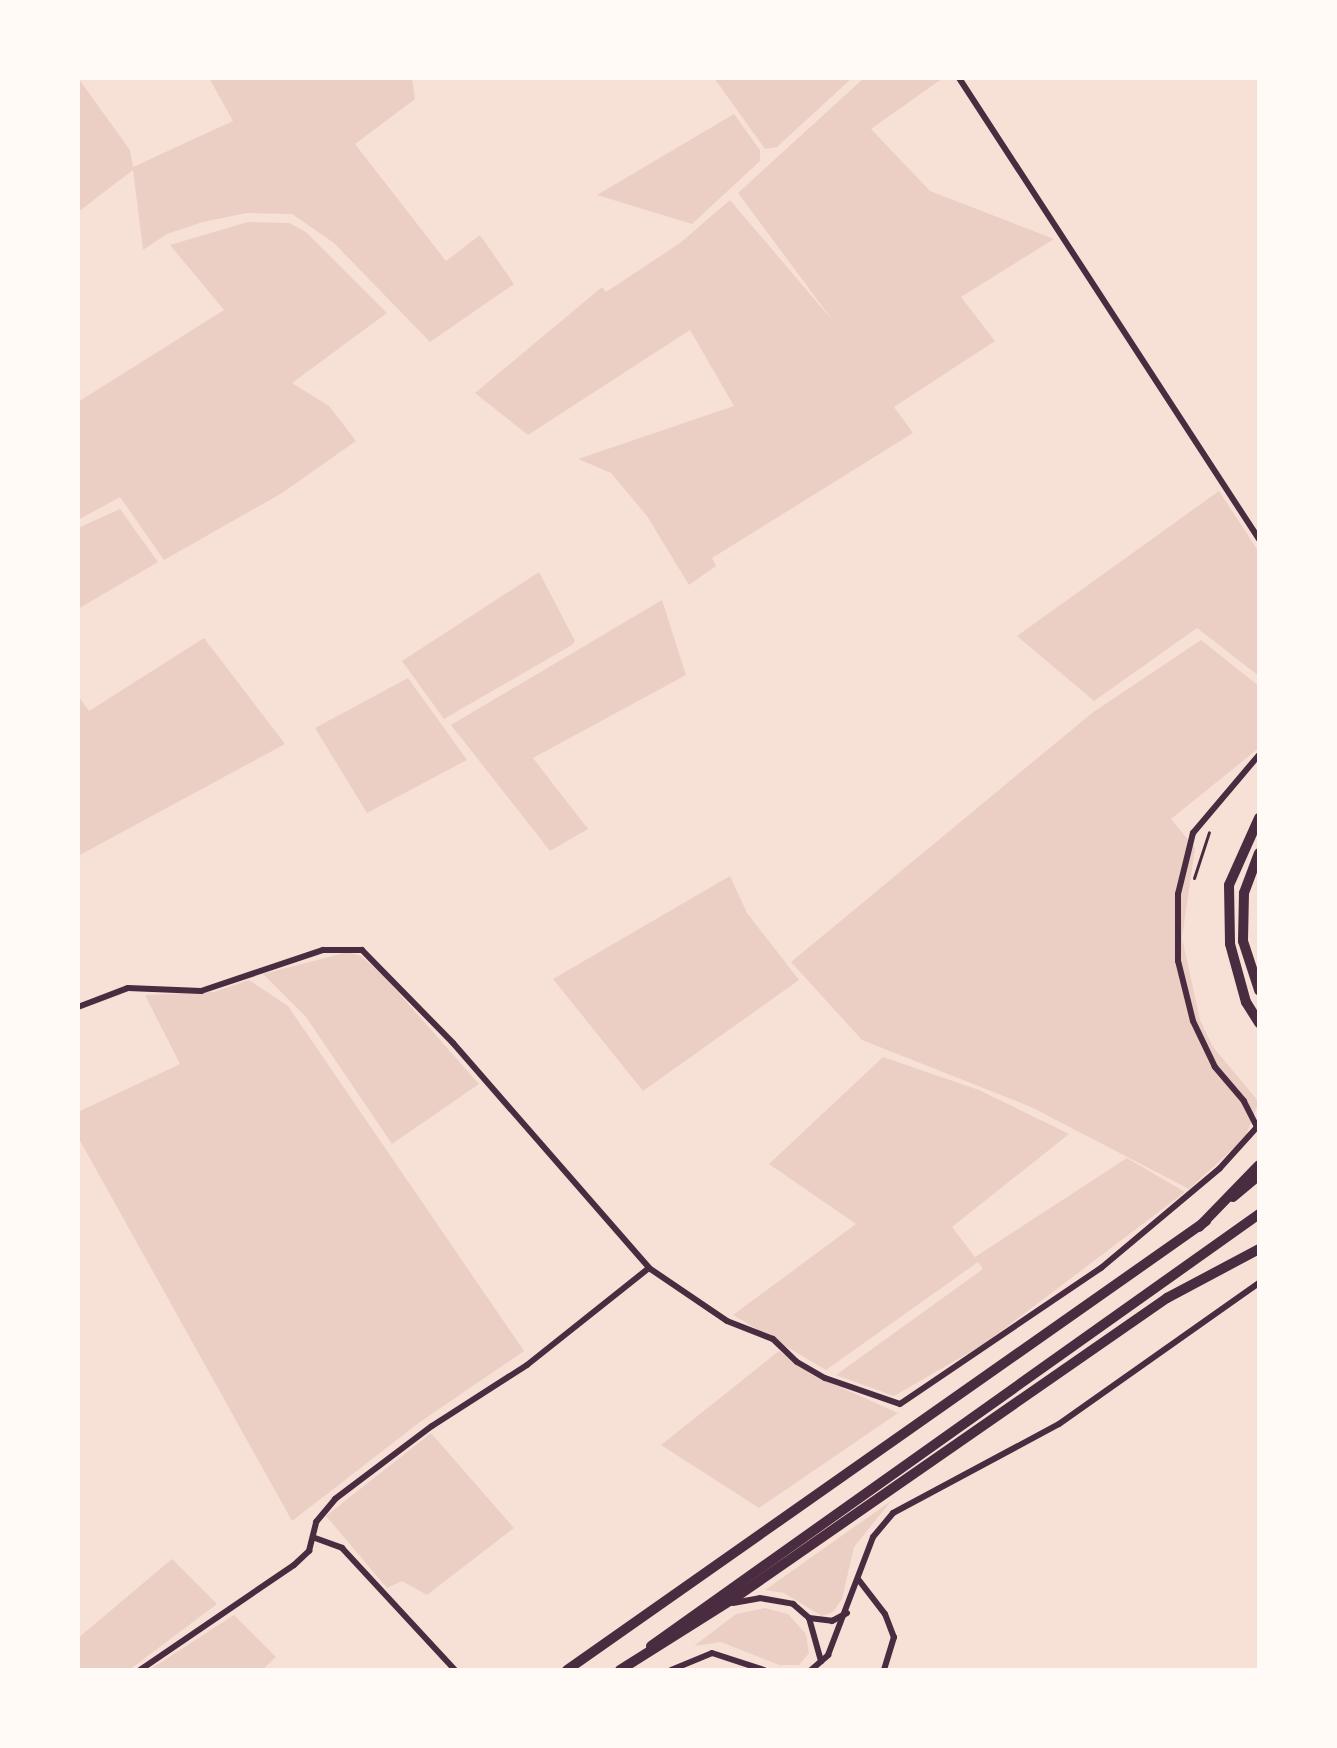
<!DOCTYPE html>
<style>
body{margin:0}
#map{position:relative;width:1337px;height:1748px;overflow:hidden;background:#f7e1d7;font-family:"Exo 2",sans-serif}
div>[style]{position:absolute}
.green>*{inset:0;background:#ebcfc5}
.path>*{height:3px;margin:-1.5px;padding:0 1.5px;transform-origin:1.5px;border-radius:1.5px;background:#4a2c40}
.minor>*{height:6px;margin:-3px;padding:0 3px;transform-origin:3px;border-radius:3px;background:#4a2c40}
.primary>*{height:10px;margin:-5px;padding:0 5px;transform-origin:5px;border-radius:5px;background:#4a2c40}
.trunk>*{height:10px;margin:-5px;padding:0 5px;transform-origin:5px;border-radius:5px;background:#4a2c40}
span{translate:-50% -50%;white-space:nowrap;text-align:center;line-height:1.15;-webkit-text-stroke:8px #fffaf5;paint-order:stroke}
.frame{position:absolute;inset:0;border:80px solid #fffaf5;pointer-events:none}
</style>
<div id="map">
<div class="green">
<i style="clip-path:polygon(78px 78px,130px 150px,133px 167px,233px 121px,209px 78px,412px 78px,415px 99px,355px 144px,446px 261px,480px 235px,514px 284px,430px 342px,334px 243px,292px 214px,247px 213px,203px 222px,167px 234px,143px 250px,133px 170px,78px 212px)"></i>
<i style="clip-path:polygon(714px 78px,852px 78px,777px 147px,765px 149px)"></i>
<i style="clip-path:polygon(864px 78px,943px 78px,871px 129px,930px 191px,1054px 239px,961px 297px,995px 341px,894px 407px,913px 433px,712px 558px,716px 566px,689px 585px,647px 516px,611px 473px,578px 459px,734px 406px,690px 330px,528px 435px,475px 393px,602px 287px,606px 292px,680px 243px,730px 200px,833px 321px,738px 193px)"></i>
<i style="clip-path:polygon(734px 114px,760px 150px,760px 161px,692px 224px,597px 195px)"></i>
<i style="clip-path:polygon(248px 222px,289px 223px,306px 232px,387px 313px,292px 383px,329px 406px,356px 441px,282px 493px,164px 560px,120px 497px,78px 520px,78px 402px,224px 310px,170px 245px)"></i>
<i style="clip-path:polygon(1219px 491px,1259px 552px,1259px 676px,1197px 628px,1094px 701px,1017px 636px)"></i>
<i style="clip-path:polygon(120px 509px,158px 562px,78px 609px,78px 528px)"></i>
<i style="clip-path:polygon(539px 572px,575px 641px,572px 645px,444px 719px,402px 661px)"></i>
<i style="clip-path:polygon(662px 600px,686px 675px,533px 758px,588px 829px,550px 851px,451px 725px)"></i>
<i style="clip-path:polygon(204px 638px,285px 744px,78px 856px,78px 696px,89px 711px)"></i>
<i style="clip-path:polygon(1201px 640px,1259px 686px,1259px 748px,1171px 819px,1195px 848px,1182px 938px,1200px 1020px,1213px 1047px,1259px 1102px,1245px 1138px,1189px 1189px,1031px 1107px,862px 1040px,791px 962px,1092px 713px)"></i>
<i style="clip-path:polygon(408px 678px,467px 760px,367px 813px,315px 728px)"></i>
<i style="clip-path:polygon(730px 876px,747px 913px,799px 980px,643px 1091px,553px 979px)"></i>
<i style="clip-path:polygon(348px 952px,361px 956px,381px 973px,479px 1084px,392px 1144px,306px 1017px,263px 974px)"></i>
<i style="clip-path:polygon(249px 980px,288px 1006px,524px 1351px,420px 1422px,292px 1521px,78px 1137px,78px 1112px,180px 1064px,145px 995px,214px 992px)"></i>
<i style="clip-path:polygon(883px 1057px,979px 1090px,1069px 1134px,952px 1227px,975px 1257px,1127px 1158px,1185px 1192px,984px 1344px,894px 1396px,836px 1375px,983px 1269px,978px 1262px,826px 1370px,733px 1315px,856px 1224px,769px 1164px)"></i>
<i style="clip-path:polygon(779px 1351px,813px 1375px,898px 1413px,759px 1508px,661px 1445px)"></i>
<i style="clip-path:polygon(431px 1433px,514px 1528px,427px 1595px,402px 1581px,387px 1588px,326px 1516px)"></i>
<i style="clip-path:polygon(891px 1501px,854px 1547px,842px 1599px,833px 1612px,822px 1616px,784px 1593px,765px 1590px)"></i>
<i style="clip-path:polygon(172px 1559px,217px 1604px,129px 1670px,78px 1670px,78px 1638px)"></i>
<i style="clip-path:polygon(765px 1608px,788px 1614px,806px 1634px,809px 1653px,799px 1665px,779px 1665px,721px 1642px,694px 1646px,736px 1614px)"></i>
<i style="clip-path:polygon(234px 1615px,276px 1657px,262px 1670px,149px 1670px)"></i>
</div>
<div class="path">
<i style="left:1194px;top:878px;width:48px;rotate:-71.9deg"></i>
</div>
<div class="minor">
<i style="left:959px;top:78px;width:550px;rotate:56.95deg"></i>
<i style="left:78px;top:1007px;width:53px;rotate:-20.8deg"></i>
<i style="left:128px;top:988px;width:73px;rotate:2.4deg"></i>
<i style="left:201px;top:991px;width:129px;rotate:-18.6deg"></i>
<i style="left:323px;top:950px;width:39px"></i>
<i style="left:362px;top:950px;width:130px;rotate:45.6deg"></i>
<i style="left:453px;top:1043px;width:298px;rotate:48.9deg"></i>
<i style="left:649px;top:1268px;width:94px;rotate:34.2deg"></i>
<i style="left:727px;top:1321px;width:49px;rotate:21.4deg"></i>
<i style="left:773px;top:1339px;width:33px;rotate:44deg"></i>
<i style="left:797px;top:1362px;width:32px;rotate:30deg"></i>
<i style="left:825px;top:1378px;width:79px;rotate:19.1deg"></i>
<i style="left:900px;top:1404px;width:243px;rotate:-34.1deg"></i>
<i style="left:1101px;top:1268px;width:155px;rotate:-40deg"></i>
<i style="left:1220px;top:1168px;width:55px;rotate:-47.9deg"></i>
<i style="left:1257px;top:1127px;width:29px;rotate:-117deg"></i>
<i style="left:1244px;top:1101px;width:45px;rotate:-130.5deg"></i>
<i style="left:1215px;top:1067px;width:51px;rotate:-115.6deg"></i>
<i style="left:1193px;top:1021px;width:62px;rotate:-104deg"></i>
<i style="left:1178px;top:961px;width:67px;rotate:-90deg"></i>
<i style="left:1178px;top:894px;width:63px;rotate:-76.2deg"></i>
<i style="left:1193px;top:833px;width:102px;rotate:-49.8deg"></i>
<i style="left:315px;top:1538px;width:29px;rotate:20deg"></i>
<i style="left:342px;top:1548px;width:166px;rotate:47.2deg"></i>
<i style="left:858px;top:1579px;width:44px;rotate:52.4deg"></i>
<i style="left:885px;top:1614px;width:25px;rotate:69deg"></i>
<i style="left:894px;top:1637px;width:34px;rotate:107deg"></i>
<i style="left:733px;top:1603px;width:27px;rotate:-10deg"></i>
<i style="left:760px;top:1598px;width:34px;rotate:10deg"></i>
<i style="left:793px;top:1604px;width:21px;rotate:41deg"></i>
<i style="left:809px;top:1618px;width:45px;rotate:74.4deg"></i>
<i style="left:809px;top:1618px;width:23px;rotate:7deg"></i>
<i style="left:832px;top:1621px;width:17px;rotate:-28deg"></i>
<i style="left:140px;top:1670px;width:186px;rotate:-34.3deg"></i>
<i style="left:294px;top:1565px;width:21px;rotate:-43deg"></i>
<i style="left:309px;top:1551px;width:30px;rotate:-76deg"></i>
<i style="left:316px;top:1522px;width:30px;rotate:-50deg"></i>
<i style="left:335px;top:1499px;width:121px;rotate:-37deg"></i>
<i style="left:432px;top:1426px;width:113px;rotate:-32.7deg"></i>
<i style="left:527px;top:1365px;width:156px;rotate:-38.5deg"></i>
<i style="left:671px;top:1670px;width:44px;rotate:-22.5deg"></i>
<i style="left:712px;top:1653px;width:55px;rotate:18.1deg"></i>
<i style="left:811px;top:1670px;width:23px;rotate:-41deg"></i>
<i style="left:828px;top:1655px;width:126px;rotate:-69.1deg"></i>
<i style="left:873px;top:1537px;width:31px;rotate:-50deg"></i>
<i style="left:893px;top:1513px;width:188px;rotate:-28.2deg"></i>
<i style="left:1059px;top:1424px;width:245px;rotate:-35.2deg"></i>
</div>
<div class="primary">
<i style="left:1233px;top:1197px;width:34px;rotate:-40deg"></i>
<i style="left:651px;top:1646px;width:746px;rotate:-35.39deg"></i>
<i style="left:567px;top:1670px;width:781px;rotate:-35.09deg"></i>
</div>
<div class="trunk">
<i style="left:1259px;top:818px;width:73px;rotate:114.1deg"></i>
<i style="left:1229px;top:885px;width:59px;rotate:89deg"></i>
<i style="left:1230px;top:944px;width:60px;rotate:74.6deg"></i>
<i style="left:1246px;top:1002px;width:25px;rotate:58deg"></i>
<i style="left:1259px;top:853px;width:43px;rotate:110.6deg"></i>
<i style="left:1244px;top:893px;width:48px;rotate:91.2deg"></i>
<i style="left:1243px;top:941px;width:52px;rotate:71.9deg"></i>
<i style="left:1199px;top:1227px;width:86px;rotate:-45.9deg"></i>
<i style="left:620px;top:1670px;width:137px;rotate:-32.2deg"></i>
<i style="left:736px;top:1597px;width:525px;rotate:-34.75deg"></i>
<i style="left:1167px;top:1298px;width:104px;rotate:-28deg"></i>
</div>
<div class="frame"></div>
</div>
